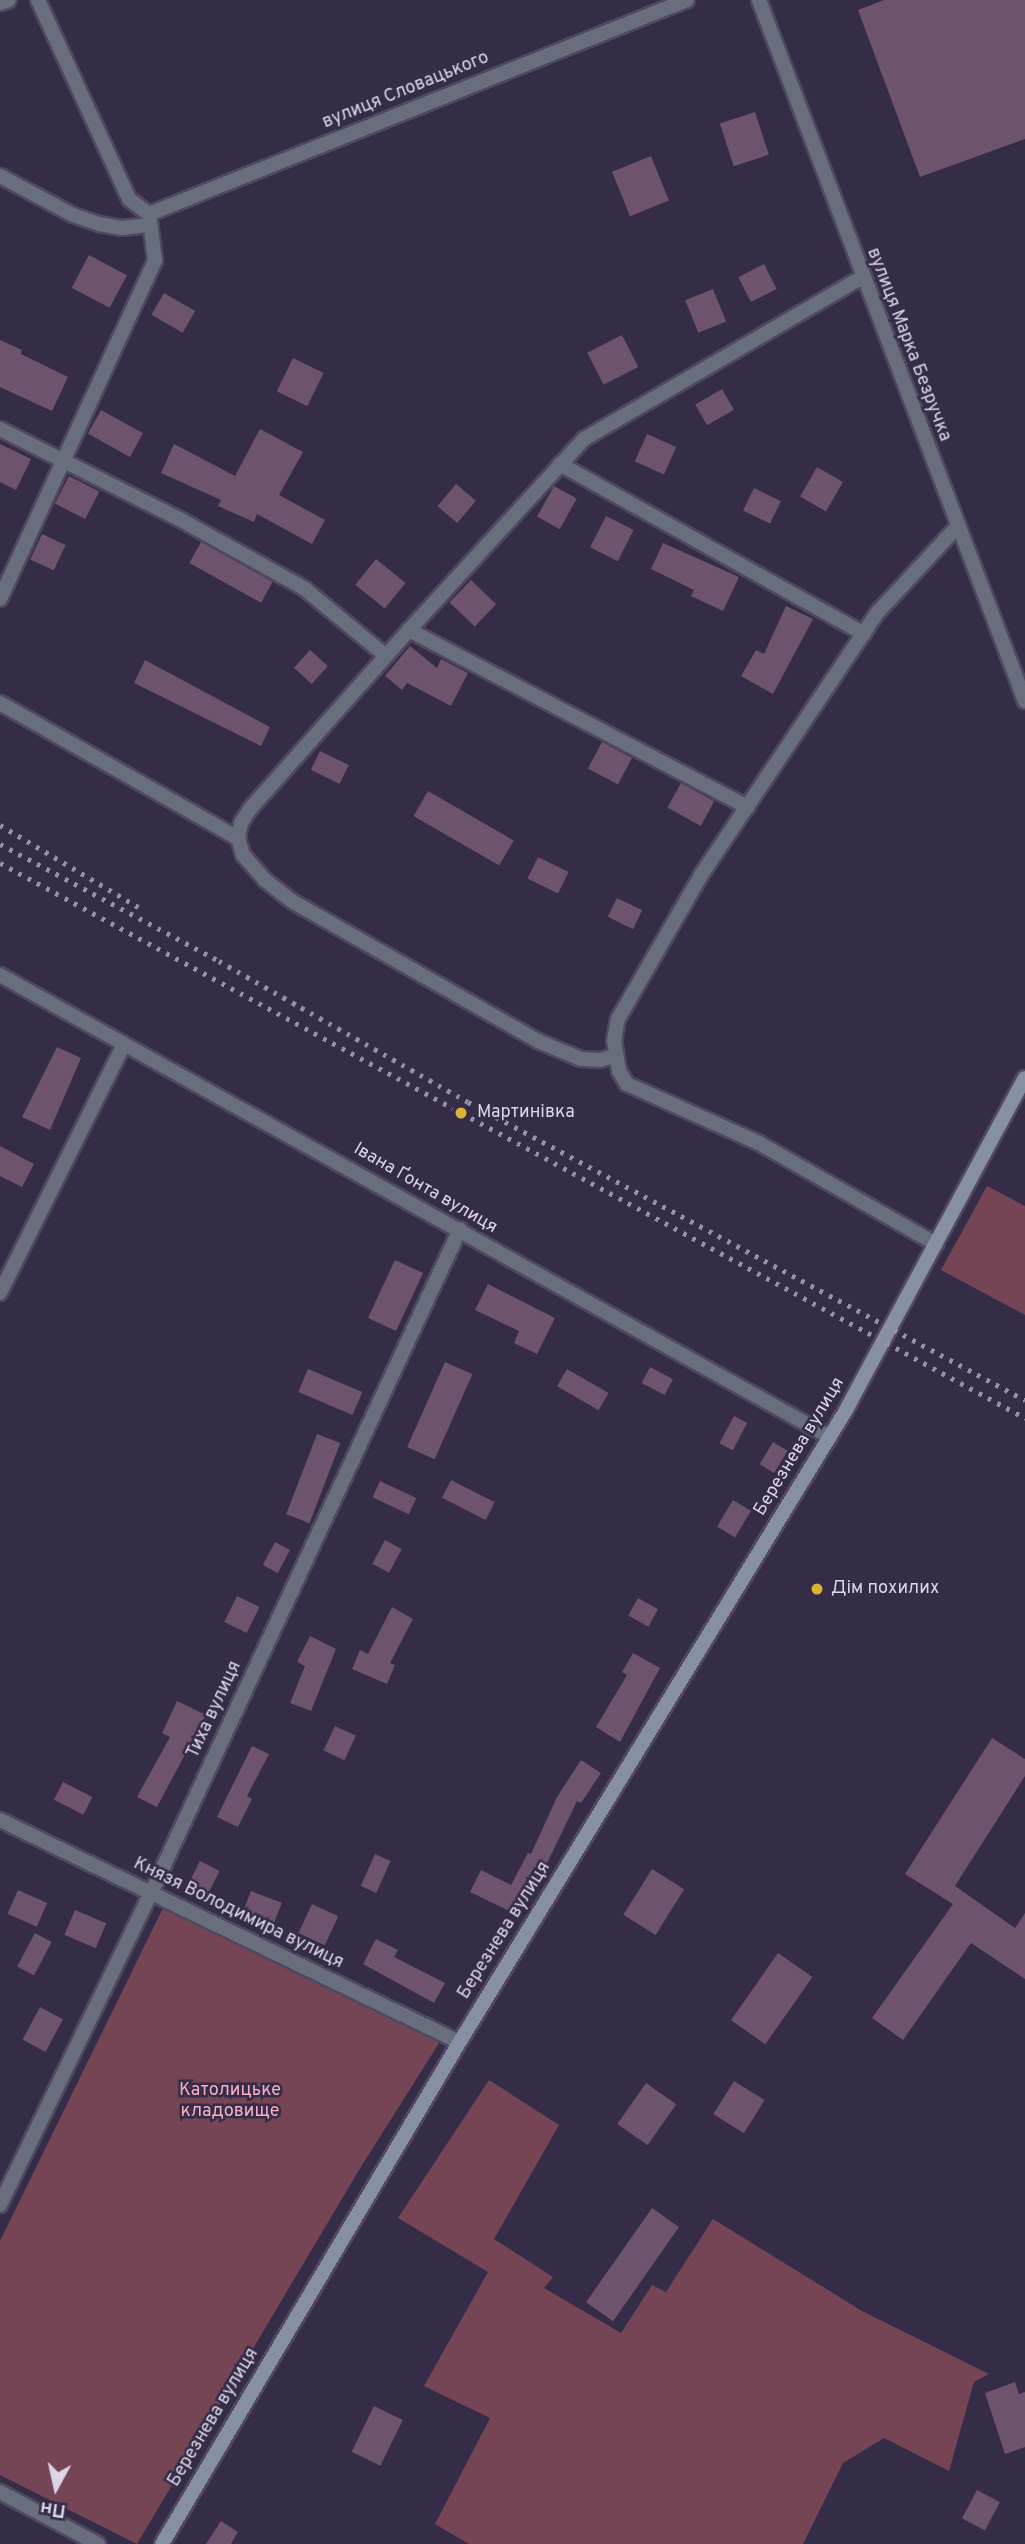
<!DOCTYPE html>
<meta charset="utf-8">
<style>
body{margin:0}
#map{position:relative;width:1025px;height:2544px;overflow:hidden;background:#352c47;font-family:Overpass,sans-serif}
div>[style]{position:absolute}
.green>*{inset:0;background:#764555}
.building>*{inset:0;background:#6d536b;transform-origin:0 0}
.roads{filter:drop-shadow(2px 0 #504761) drop-shadow(-2px 0 #504761) drop-shadow(0 2px #504761) drop-shadow(0 -2px #504761)}
.minor>*{height:14px;margin:-7px;padding:0 7px;transform-origin:7px;border-radius:7px;background:#686e7b}
.tertiary>*{height:14px;margin:-7px;padding:0 7px;transform-origin:7px;border-radius:7px;background:#686e7b}
.secondary>*{height:14px;margin:-7px;padding:0 7px;transform-origin:7px;border-radius:7px;background:#878fa5}
.rail>*{height:5px;margin-top:-2.5px;transform-origin:0;background:repeating-linear-gradient(90deg,#9891a6 0 3.5px,transparent 0 10.5px)}
.dots>*{width:19px;height:19px;translate:-50% -50%;box-sizing:border-box;border:4px solid #352c47;border-radius:50%}
span{translate:-50% -50%;white-space:nowrap;text-align:center;line-height:1.15;-webkit-text-stroke:5px #352c47;paint-order:stroke}
.street-label{font-size:18px;color:#dbd5e7}
.poi-label{font-size:18px;color:#dbd5e7}
.left{translate:0 -50%;text-align:left}
.park-label{font-size:18px;color:#f9aec5}
.north{position:absolute;left:21px;top:2453px;width:70px;height:70px;-webkit-text-stroke:5px #352c47;paint-order:stroke;rotate:188deg;font-size:19px;font-weight:700;line-height:28px;text-align:center;color:#dbd5e7}
.north::after{content:'';display:block;margin:auto;width:24px;height:32px;background:#dbd5e7;clip-path:polygon(50% 0,100% 100%,50% 72%,0 100%)}
</style>
<div id="map">
<div class="green">
<i style="clip-path:polygon(987px 1186px,1025px 1206px,1025px 1315px,941px 1270px)"></i>
<i style="clip-path:polygon(163px 1908px,441px 2040px,359px 2170px,137px 2544px,0 2475px,0 2241px)"></i>
<i style="clip-path:polygon(489px 2080px,559px 2125px,494px 2239px,553px 2277px,544px 2288px,621px 2333px,652px 2285px,666px 2292px,713px 2219px,862px 2311px,989px 2374px,974px 2382px,949px 2471px,884px 2438px,843px 2463px,803px 2544px,469px 2544px,435px 2524px,490px 2418px,424px 2386px,488px 2272px,398px 2218px)"></i>
</div>
<div class="building">
<i style="clip-path:polygon(884px 0,1025px 0,1025px 139px,920px 177px,858px 10px)"></i>
<i style="left:755px;top:112px;width:45px;height:37px;rotate:72deg"></i>
<i style="left:651px;top:156px;width:48px;height:42px;rotate:68deg"></i>
<i style="left:89px;top:255px;width:43px;height:37px;rotate:28deg"></i>
<i style="left:764px;top:264px;width:28px;height:29px;rotate:63deg"></i>
<i style="left:713px;top:289px;width:35px;height:30px;rotate:68deg"></i>
<i style="left:164px;top:293px;width:36px;height:25px;rotate:30deg"></i>
<i style="left:622px;top:335px;width:36px;height:39px;rotate:63deg"></i>
<i style="clip-path:polygon(0 340px,22px 350px,21px 354px,68px 377px,52px 411px,0 387px)"></i>
<i style="left:293px;top:358px;width:34px;height:37px;rotate:26deg"></i>
<i style="left:722px;top:389px;width:24px;height:31px;rotate:60deg"></i>
<i style="left:101px;top:410px;width:48px;height:27px;rotate:29deg"></i>
<i style="clip-path:polygon(260px 429px,303px 452px,279px 495px,325px 520px,312px 544px,257px 514px,254px 522px,218px 506px,221px 500px,161px 473px,174px 444px,235px 476px)"></i>
<i style="left:647px;top:434px;width:32px;height:30px;rotate:24deg"></i>
<i style="clip-path:polygon(0 444px,31px 459px,16px 490px,0 482px)"></i>
<i style="left:817px;top:467px;width:30px;height:34px;rotate:30deg"></i>
<i style="left:69px;top:476px;width:34px;height:31px;rotate:27deg"></i>
<i style="left:456px;top:484px;width:26px;height:29px;rotate:40deg"></i>
<i style="left:554px;top:486px;width:26px;height:35px;rotate:29deg"></i>
<i style="left:754px;top:488px;width:30px;height:25px;rotate:26deg"></i>
<i style="left:606px;top:516px;width:31px;height:35px;rotate:27deg"></i>
<i style="left:42px;top:534px;width:26px;height:28px;rotate:25deg"></i>
<i style="left:201px;top:542px;width:82px;height:24px;rotate:29deg"></i>
<i style="clip-path:polygon(663px 543px,739px 577px,723px 611px,691px 596px,694px 590px,651px 569px)"></i>
<i style="left:376px;top:559px;width:38px;height:33px;rotate:39deg"></i>
<i style="left:471px;top:580px;width:35px;height:31px;rotate:44deg"></i>
<i style="clip-path:polygon(786px 606px,813px 619px,773px 694px,741px 676px,756px 650px,764px 654px)"></i>
<i style="clip-path:polygon(410px 646px,437px 668px,441px 659px,468px 673px,451px 706px,407px 683px,402px 690px,385px 676px)"></i>
<i style="left:310px;top:650px;width:24px;height:24px;rotate:42deg"></i>
<i style="clip-path:polygon(145px 660px,270px 727px,261px 746px,134px 683px)"></i>
<i style="left:602px;top:742px;width:34px;height:30px;rotate:28deg"></i>
<i style="left:320px;top:751px;width:32px;height:21px;rotate:26deg"></i>
<i style="left:681px;top:783px;width:38px;height:28px;rotate:29deg"></i>
<i style="left:428px;top:791px;width:99px;height:29px;rotate:30deg"></i>
<i style="left:538px;top:857px;width:34px;height:24px;rotate:26deg"></i>
<i style="left:617px;top:898px;width:28px;height:21px;rotate:26deg"></i>
<i style="clip-path:polygon(57px 1047px,81px 1058px,50px 1130px,22px 1117px)"></i>
<i style="clip-path:polygon(0 1146px,34px 1164px,22px 1187px,0 1176px)"></i>
<i style="left:395px;top:1260px;width:31px;height:64px;rotate:25deg"></i>
<i style="clip-path:polygon(488px 1284px,555px 1318px,537px 1354px,514px 1343px,519px 1331px,475px 1310px)"></i>
<i style="left:445px;top:1362px;width:30px;height:93px;rotate:24deg"></i>
<i style="left:650px;top:1367px;width:26px;height:18px;rotate:28deg"></i>
<i style="left:308px;top:1369px;width:59px;height:25px;rotate:23deg"></i>
<i style="left:567px;top:1369px;width:48px;height:20px;rotate:30deg"></i>
<i style="left:734px;top:1416px;width:15px;height:31px;rotate:28deg"></i>
<i style="left:317px;top:1434px;width:25px;height:86px;rotate:21deg"></i>
<i style="left:773px;top:1442px;width:17px;height:26px;rotate:31deg"></i>
<i style="left:451px;top:1480px;width:49px;height:20px;rotate:27deg"></i>
<i style="left:380px;top:1481px;width:40px;height:18px;rotate:25deg"></i>
<i style="left:733px;top:1500px;width:21px;height:31px;rotate:31deg"></i>
<i style="left:385px;top:1540px;width:19px;height:27px;rotate:28deg"></i>
<i style="left:275px;top:1542px;width:17px;height:26px;rotate:28deg"></i>
<i style="left:237px;top:1596px;width:25px;height:29px;rotate:26deg"></i>
<i style="left:638px;top:1598px;width:23px;height:20px;rotate:29deg"></i>
<i style="clip-path:polygon(392px 1607px,413px 1619px,390px 1663px,395px 1665px,387px 1684px,352px 1669px,360px 1650px,368px 1654px)"></i>
<i style="clip-path:polygon(310px 1636px,336px 1649px,311px 1711px,290px 1703px,305px 1666px,297px 1662px)"></i>
<i style="clip-path:polygon(633px 1653px,660px 1668px,620px 1742px,596px 1727px,627px 1675px,622px 1672px)"></i>
<i style="clip-path:polygon(177px 1701px,206px 1715px,157px 1807px,137px 1797px,170px 1737px,162px 1733px)"></i>
<i style="left:335px;top:1726px;width:23px;height:27px;rotate:25deg"></i>
<i style="clip-path:polygon(992px 1738px,1025px 1759px,1025px 1776px,955px 1886px,1015px 1928px,1025px 1913px,1025px 1979px,971px 1943px,903px 2040px,872px 2018px,953px 1904px,905px 1874px)"></i>
<i style="clip-path:polygon(252px 1746px,269px 1754px,247px 1796px,252px 1799px,238px 1827px,217px 1817px)"></i>
<i style="clip-path:polygon(581px 1760px,601px 1773px,581px 1803px,577px 1801px,539px 1880px,533px 1877px,516px 1914px,470px 1892px,481px 1870px,511px 1885px,528px 1853px,531px 1854px,557px 1797px)"></i>
<i style="left:63px;top:1782px;width:33px;height:20px;rotate:27deg"></i>
<i style="left:375px;top:1854px;width:17px;height:35px;rotate:24deg"></i>
<i style="left:200px;top:1861px;width:22px;height:31px;rotate:27deg"></i>
<i style="left:652px;top:1869px;width:38px;height:54px;rotate:32deg"></i>
<i style="left:18px;top:1890px;width:32px;height:26px;rotate:24deg"></i>
<i style="left:251px;top:1891px;width:33px;height:23px;rotate:21deg"></i>
<i style="left:312px;top:1904px;width:29px;height:32px;rotate:25deg"></i>
<i style="left:75px;top:1910px;width:34px;height:27px;rotate:23deg"></i>
<i style="left:35px;top:1933px;width:19px;height:38px;rotate:28deg"></i>
<i style="clip-path:polygon(376px 1939px,398px 1950px,394px 1957px,445px 1983px,434px 2003px,363px 1964px)"></i>
<i style="left:778px;top:1953px;width:42px;height:82px;rotate:35deg"></i>
<i style="left:40px;top:2007px;width:26px;height:37px;rotate:28deg"></i>
<i style="left:734px;top:2081px;width:36px;height:39px;rotate:32deg"></i>
<i style="left:646px;top:2083px;width:37px;height:50px;rotate:35deg"></i>
<i style="left:652px;top:2208px;width:33px;height:115px;rotate:35deg"></i>
<i style="clip-path:polygon(1015px 2382px,1019px 2394px,1025px 2392px,1025px 2447px,1005px 2454px,985px 2393px)"></i>
<i style="left:374px;top:2406px;width:32px;height:51px;rotate:26deg"></i>
<i style="left:977px;top:2490px;width:26px;height:32px;rotate:28deg"></i>
<i style="clip-path:polygon(221px 2521px,238px 2532px,231px 2544px,206px 2544px)"></i>
</div>
<div class="roads">
<div class="minor">
<i style="left:38px;top:0;width:219px;rotate:65.4deg"></i>
<i style="left:129px;top:199px;width:25px;rotate:37deg"></i>
<i style="left:0;top:3px;width:9px;rotate:-18deg"></i>
<i style="left:0;top:176px;width:83px;rotate:28.1deg"></i>
<i style="left:73px;top:215px;width:28px;rotate:19deg"></i>
<i style="left:99px;top:224px;width:23px;rotate:10deg"></i>
<i style="left:122px;top:228px;width:28px;rotate:-6deg"></i>
<i style="left:0;top:429px;width:205px;rotate:26.7deg"></i>
<i style="left:183px;top:521px;width:140px;rotate:29.1deg"></i>
<i style="left:305px;top:589px;width:105px;rotate:39.6deg"></i>
<i style="left:560px;top:464px;width:348px;rotate:29.2deg"></i>
<i style="left:0;top:599px;width:373px;rotate:-65.4deg"></i>
<i style="left:155px;top:260px;width:46px;rotate:-97.4deg"></i>
<i style="left:149px;top:214px;width:579px;rotate:-21.69deg"></i>
<i style="left:409px;top:630px;width:382px;rotate:27.6deg"></i>
<i style="left:0;top:703px;width:274px;rotate:29.6deg"></i>
<i style="left:0;top:975px;width:950px;rotate:29.1deg"></i>
<i style="left:614px;top:1056px;width:15px;rotate:164deg"></i>
<i style="left:600px;top:1060px;width:19px;rotate:-177deg"></i>
<i style="left:581px;top:1059px;width:47px;rotate:-157.3deg"></i>
<i style="left:538px;top:1041px;width:282px;rotate:-150.4deg"></i>
<i style="left:293px;top:902px;width:36px;rotate:-142deg"></i>
<i style="left:265px;top:880px;width:33px;rotate:-131deg"></i>
<i style="left:243px;top:855px;width:18px;rotate:-106deg"></i>
<i style="left:238px;top:838px;width:15px;rotate:-79deg"></i>
<i style="left:241px;top:823px;width:17px;rotate:-57deg"></i>
<i style="left:250px;top:809px;width:239px;rotate:-48.4deg"></i>
<i style="left:409px;top:630px;width:259px;rotate:-47.5deg"></i>
<i style="left:584px;top:439px;width:322px;rotate:-30.2deg"></i>
<i style="left:936px;top:1244px;width:204px;rotate:-150.3deg"></i>
<i style="left:759px;top:1143px;width:145px;rotate:-155.9deg"></i>
<i style="left:627px;top:1084px;width:15px;rotate:-122deg"></i>
<i style="left:619px;top:1071px;width:30px;rotate:-99deg"></i>
<i style="left:614px;top:1041px;width:22px;rotate:-80deg"></i>
<i style="left:618px;top:1019px;width:166px;rotate:-60deg"></i>
<i style="left:701px;top:875px;width:317px;rotate:-56.1deg"></i>
<i style="left:878px;top:612px;width:116px;rotate:-47.1deg"></i>
<i style="left:0;top:1293px;width:278px;rotate:-63.5deg"></i>
<i style="left:0;top:1820px;width:510px;rotate:25.81deg"></i>
<i style="left:0;top:2205px;width:347px;rotate:-64.2deg"></i>
<i style="left:151px;top:1893px;width:732px;rotate:-65.04deg"></i>
<i style="left:0;top:2492px;width:111px;rotate:28deg"></i>
</div>
<div class="tertiary">
<i style="left:759px;top:0;width:750px;rotate:69.22deg"></i>
</div>
<div class="secondary">
<i style="left:162px;top:2544px;width:577px;rotate:-59.34deg"></i>
<i style="left:456px;top:2048px;width:748px;rotate:-58.56deg"></i>
<i style="left:846px;top:1410px;width:377px;rotate:-61.7deg"></i>
</div>
</div>
<div class="rail">
<i style="left:0;top:825px;width:161px;rotate:30.7deg"></i>
<i style="left:0;top:844px;width:248px;rotate:28.1deg"></i>
<i style="left:219px;top:961px;width:286px;rotate:29.5deg"></i>
<i style="left:468px;top:1102px;width:632px;rotate:28.15deg"></i>
<i style="left:0;top:863px;width:1166px;rotate:28.43deg"></i>
</div>
<div class="dots">
<i style="left:461px;top:1113px;background:#dbb233"></i>
<i style="left:817px;top:1589px;background:#dbb233"></i>
</div>
<div class="street-label">
<span style="left:406px;top:91px;rotate:-22deg">вулиця Словацького</span>
<span style="left:908px;top:345px;rotate:69deg">вулиця Марка Безручка</span>
<span style="left:425px;top:1189px;rotate:30deg">Івана Ґонта вулиця</span>
<span style="left:800px;top:1447px;rotate:-59deg">Березнева вулиця</span>
<span style="left:215px;top:1710px;rotate:-65deg">Тиха вулиця</span>
<span style="left:238px;top:1914px;rotate:26deg">Князя Володимира вулиця</span>
<span style="left:505px;top:1931px;rotate:-58deg">Березнева вулиця</span>
<span style="left:214px;top:2418px;rotate:-59deg">Березнева вулиця</span>
</div>
<div class="poi-label">
<span class="left" style="left:477px;top:1113px">Мартинівка</span>
<span class="left" style="left:831px;top:1589px">Дiм похилих</span>
</div>
<div class="park-label">
<span style="left:230px;top:2102px">Католицьке<br>кладовище</span>
</div>
<div class="north">Пн</div>
</div>
